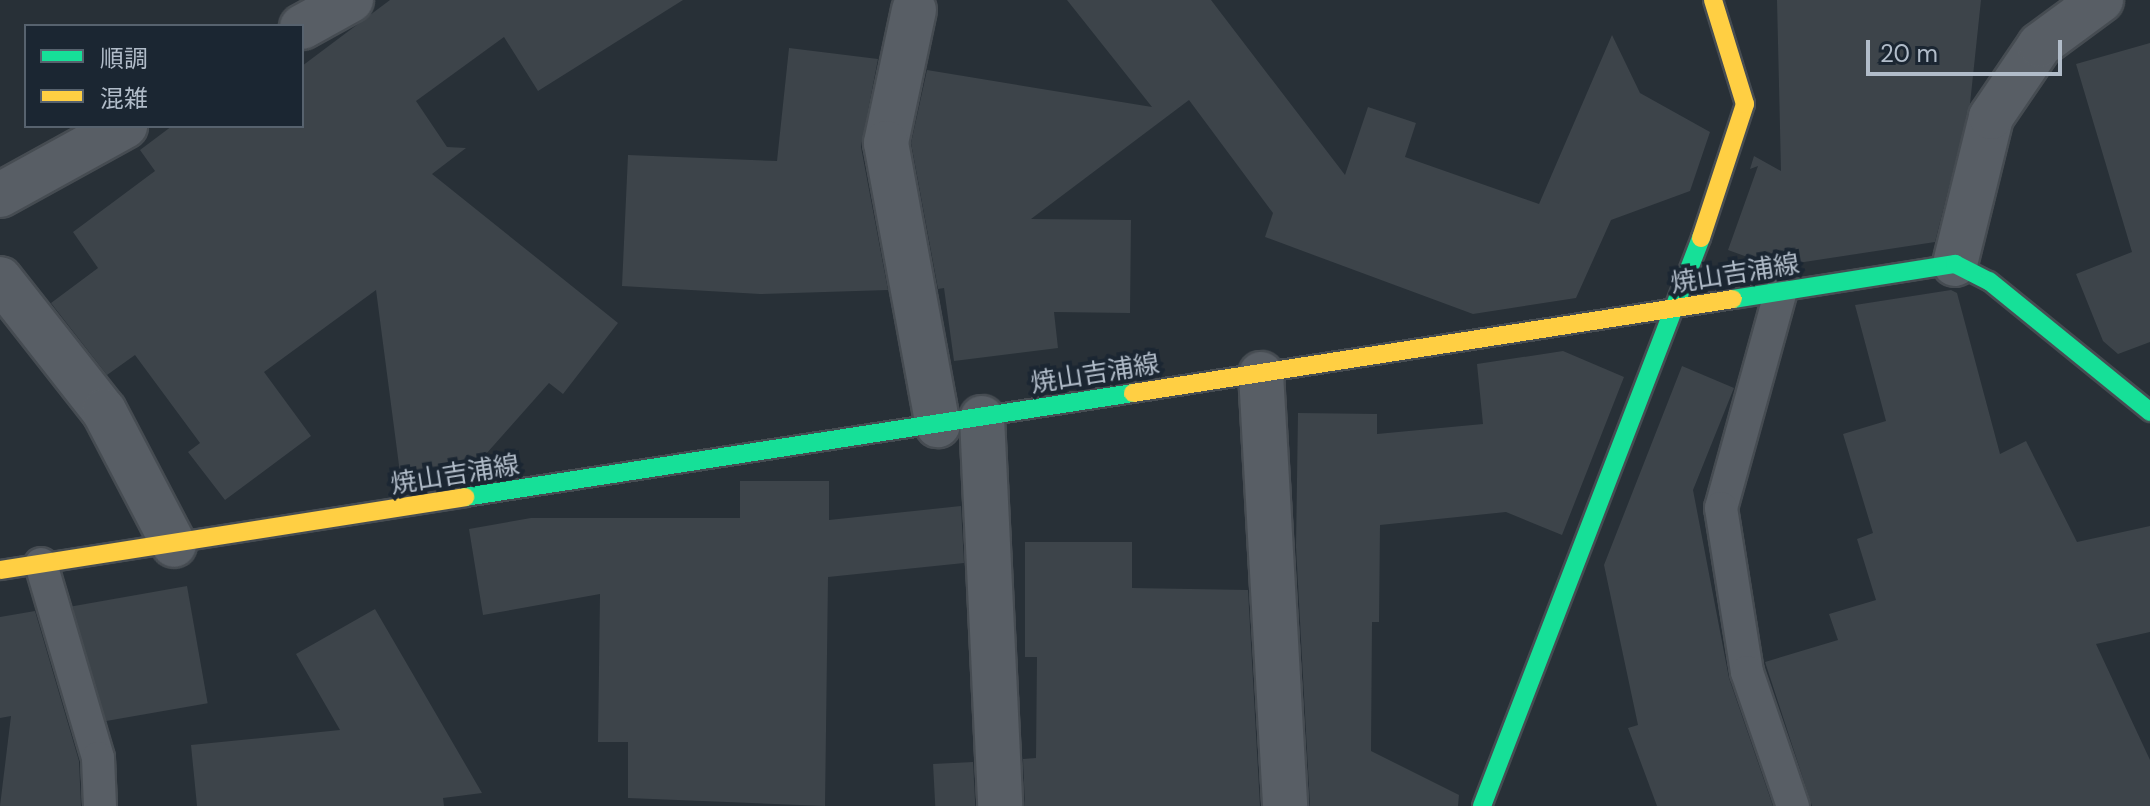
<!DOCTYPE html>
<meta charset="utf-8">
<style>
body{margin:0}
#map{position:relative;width:2150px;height:806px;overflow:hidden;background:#283037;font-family:"DM Sans","Noto Sans JP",sans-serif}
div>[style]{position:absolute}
.building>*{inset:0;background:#3d444a;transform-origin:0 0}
.roads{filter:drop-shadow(2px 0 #464c52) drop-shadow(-2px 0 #464c52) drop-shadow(0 2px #464c52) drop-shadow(0 -2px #464c52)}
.lane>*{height:32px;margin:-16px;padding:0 16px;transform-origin:16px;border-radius:16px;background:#585e65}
.street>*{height:44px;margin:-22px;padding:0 22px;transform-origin:22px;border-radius:22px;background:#585e65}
.fast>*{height:18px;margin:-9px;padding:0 9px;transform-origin:9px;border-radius:9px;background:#16e098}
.slow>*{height:18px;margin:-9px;padding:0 9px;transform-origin:9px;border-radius:9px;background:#ffcf43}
span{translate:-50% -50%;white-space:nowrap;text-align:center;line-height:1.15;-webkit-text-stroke:8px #1b2632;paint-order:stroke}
.street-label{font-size:26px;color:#b1bcc9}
.legend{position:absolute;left:24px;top:24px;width:280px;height:104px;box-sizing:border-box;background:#1b2632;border:2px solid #57626e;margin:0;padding:10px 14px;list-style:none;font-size:24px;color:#b1bcc9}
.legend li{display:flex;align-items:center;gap:16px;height:40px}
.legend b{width:40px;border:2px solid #57626e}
.scale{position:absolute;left:1866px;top:40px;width:196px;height:36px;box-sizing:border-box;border:4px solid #b1bcc9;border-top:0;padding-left:10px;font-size:24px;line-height:28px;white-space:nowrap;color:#b1bcc9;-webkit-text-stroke:6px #1b2632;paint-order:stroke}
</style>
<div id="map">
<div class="building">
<i style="clip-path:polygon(390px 0,683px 0,538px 91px,504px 37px,416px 101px,447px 147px,466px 148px,432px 174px,618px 323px,563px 394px,549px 383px,478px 463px,400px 473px,376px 290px,264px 372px,311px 436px,225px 500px,188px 452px,200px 443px,135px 355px,107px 375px,51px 303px,98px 268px,73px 232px,155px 171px,140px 150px,172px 126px,302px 126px,302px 66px)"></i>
<i style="clip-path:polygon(1067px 0,1211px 0,1345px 175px,1368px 107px,1416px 123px,1405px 157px,1539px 204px,1612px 35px,1640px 93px,1710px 132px,1690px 191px,1611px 220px,1576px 298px,1473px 314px,1265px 237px,1273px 213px,1189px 100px,1031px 219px,1131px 220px,1130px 313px,1054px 312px,1058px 348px,954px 361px,944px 288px,938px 289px,911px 143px,927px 70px,1152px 107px)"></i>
<i style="clip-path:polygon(1777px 0,1981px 0,1970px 104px,1935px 242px,1791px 264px,1789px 258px,1786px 265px,1775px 267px,1728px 250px,1758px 166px,1750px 169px,1754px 156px,1781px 171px)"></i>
<i style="clip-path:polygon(2150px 43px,2150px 342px,2118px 354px,2103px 341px,2076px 274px,2132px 252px,2076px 64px)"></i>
<i style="clip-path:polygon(789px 48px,878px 59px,861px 147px,888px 290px,760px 294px,622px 286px,628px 155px,777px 161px)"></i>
<i style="clip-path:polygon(1951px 290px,1957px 293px,2000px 454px,2026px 441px,2077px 542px,2150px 526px,2150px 632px,2096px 644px,2150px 760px,2150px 806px,1812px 806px,1765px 662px,1838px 640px,1829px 614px,1876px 600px,1857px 539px,1873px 533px,1843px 434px,1886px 421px,1855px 305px)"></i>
<i style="clip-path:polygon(1563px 351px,1624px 377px,1562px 535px,1506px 512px,1380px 525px,1379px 622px,1372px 622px,1371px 751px,1459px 795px,1458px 806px,1310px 806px,1296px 547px,1298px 413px,1377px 414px,1377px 434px,1483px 424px,1477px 364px)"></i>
<i style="clip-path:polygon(1682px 366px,1734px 388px,1693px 490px,1729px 678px,1773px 806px,1657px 806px,1628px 728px,1638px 725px,1604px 565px)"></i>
<i style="clip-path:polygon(740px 481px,829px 481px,829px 520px,961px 506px,964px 563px,828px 577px,825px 806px,628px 798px,628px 742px,598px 742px,600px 594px,483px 615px,469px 529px,531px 518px,740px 518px)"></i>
<i style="clip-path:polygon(1025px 542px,1132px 542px,1132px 588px,1248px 590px,1260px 806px,1025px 806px,1023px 759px,1036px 758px,1037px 657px,1025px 657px)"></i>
<i style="left:187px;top:586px;width:119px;height:116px;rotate:80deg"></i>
<i style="clip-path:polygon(375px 609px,482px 793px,443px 798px,444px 806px,197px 806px,191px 745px,340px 730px,296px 654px)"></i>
<i style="clip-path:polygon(35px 611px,79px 761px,81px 806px,0 806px,11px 716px,0 718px,0 617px)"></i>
<i style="left:973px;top:762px;width:44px;height:40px;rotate:87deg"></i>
</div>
<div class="roads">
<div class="lane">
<i style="left:1780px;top:294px;width:222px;rotate:105.4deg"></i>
<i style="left:1721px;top:508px;width:166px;rotate:81deg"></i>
<i style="left:1747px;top:672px;width:142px;rotate:71.1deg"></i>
<i style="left:41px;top:564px;width:202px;rotate:73.6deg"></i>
<i style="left:98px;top:758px;width:48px;rotate:87.6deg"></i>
</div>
<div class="street">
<i style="left:914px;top:10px;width:136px;rotate:101.9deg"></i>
<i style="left:886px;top:143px;width:287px;rotate:79.6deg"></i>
<i style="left:302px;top:27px;width:56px;rotate:-28.9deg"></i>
<i style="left:0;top:195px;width:143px;rotate:-28.9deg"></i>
<i style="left:1955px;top:264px;width:151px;rotate:-76.2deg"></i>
<i style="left:1991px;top:117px;width:87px;rotate:-55.8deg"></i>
<i style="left:2040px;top:45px;width:76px;rotate:-36.4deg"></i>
<i style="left:0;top:279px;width:168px;rotate:51.8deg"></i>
<i style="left:104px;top:411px;width:151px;rotate:62.4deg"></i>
<i style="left:1261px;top:374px;width:433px;rotate:86.8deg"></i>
<i style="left:982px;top:418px;width:388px;rotate:87.3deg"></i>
</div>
<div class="fast">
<i style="left:1733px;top:299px;width:225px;rotate:-9deg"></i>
<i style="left:1955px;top:264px;width:38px;rotate:27deg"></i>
<i style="left:1989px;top:281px;width:208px;rotate:39.1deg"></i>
<i style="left:465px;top:497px;width:676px;rotate:-8.85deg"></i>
<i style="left:1482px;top:806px;width:609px;rotate:-68.92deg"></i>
</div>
<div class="slow">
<i style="left:1701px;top:238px;width:141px;rotate:-71.8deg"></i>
<i style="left:1745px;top:104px;width:109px;rotate:-107.1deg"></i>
<i style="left:1133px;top:393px;width:607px;rotate:-8.9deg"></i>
<i style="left:0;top:570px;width:471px;rotate:-8.9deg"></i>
</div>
</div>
<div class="street-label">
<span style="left:1735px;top:274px;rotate:-9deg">焼山吉浦線</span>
<span style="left:1095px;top:374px;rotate:-9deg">焼山吉浦線</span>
<span style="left:455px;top:475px;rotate:-9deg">焼山吉浦線</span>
</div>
<ul class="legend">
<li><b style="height:10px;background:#16e098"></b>順調</li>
<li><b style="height:10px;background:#ffcf43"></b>混雑</li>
</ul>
<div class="scale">20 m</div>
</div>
